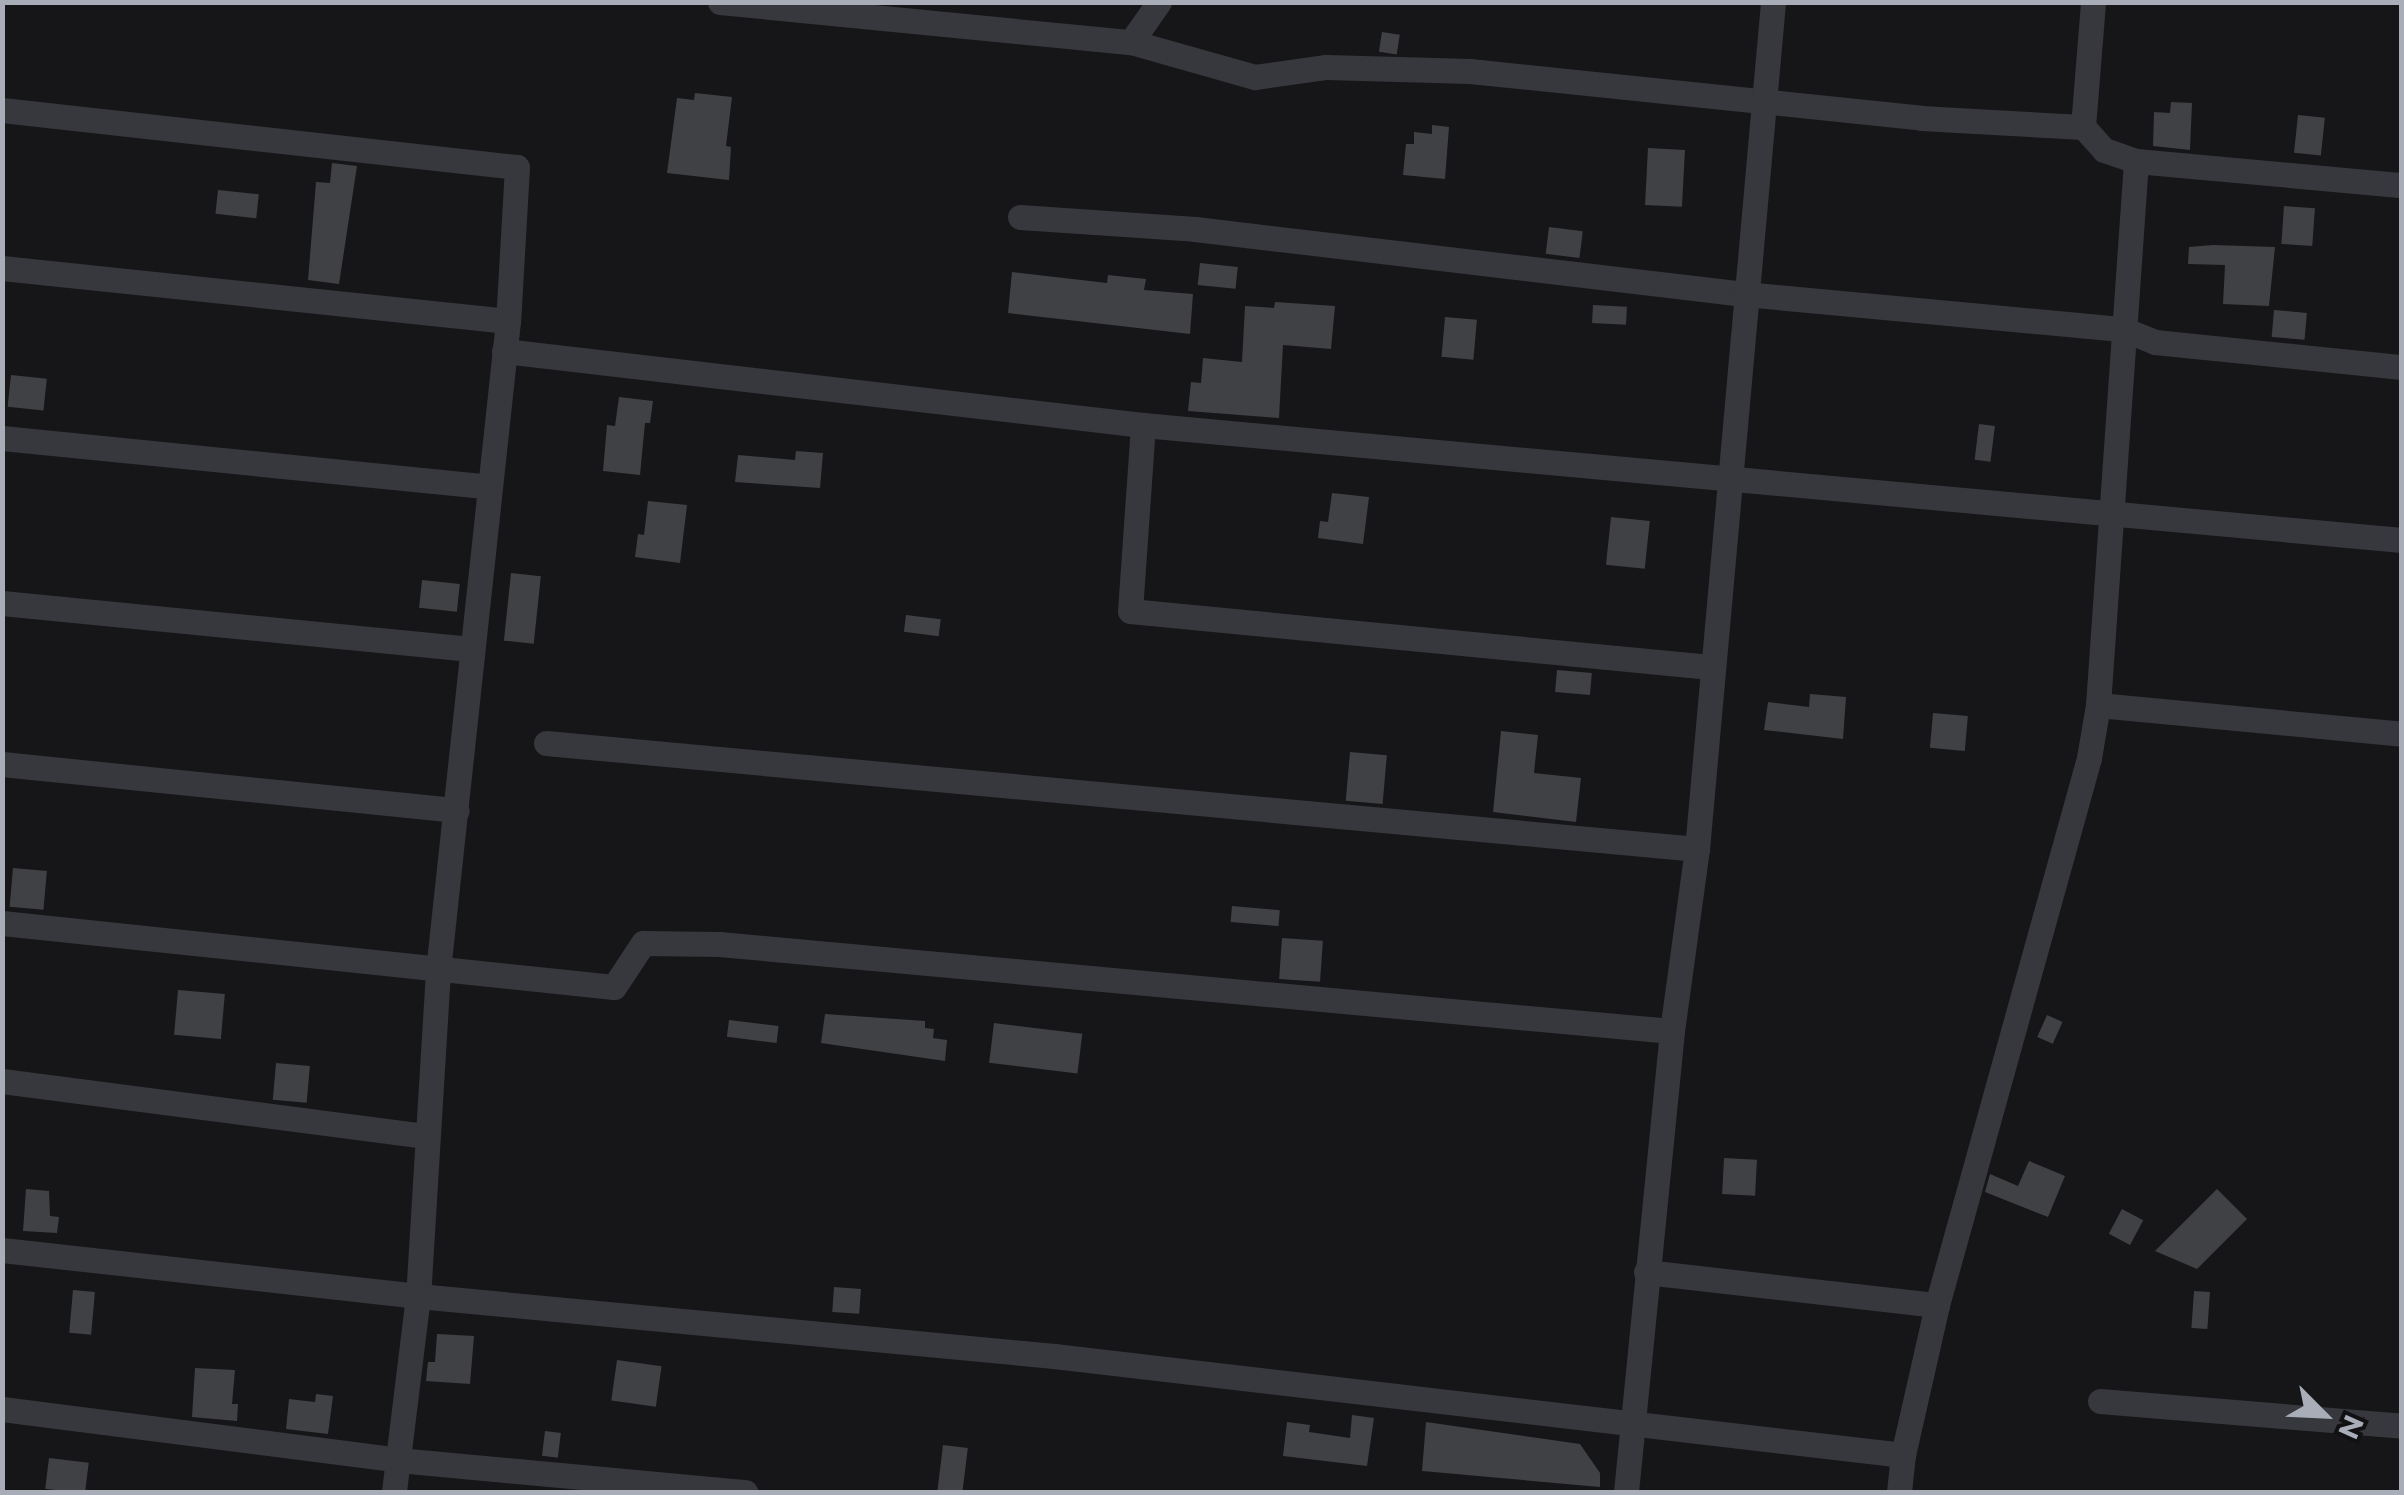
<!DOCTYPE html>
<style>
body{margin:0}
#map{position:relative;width:2404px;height:1495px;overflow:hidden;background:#161618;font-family:Montserrat,sans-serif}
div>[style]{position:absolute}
.building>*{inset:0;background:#404145;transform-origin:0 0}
.minor>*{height:25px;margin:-12.5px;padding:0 12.5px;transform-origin:12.5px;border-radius:12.5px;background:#37383d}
span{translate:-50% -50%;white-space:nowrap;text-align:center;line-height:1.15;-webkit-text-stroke:9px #111113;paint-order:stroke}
.frame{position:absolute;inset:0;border:5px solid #a8adb8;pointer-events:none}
.north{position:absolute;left:2274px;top:1365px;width:100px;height:100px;-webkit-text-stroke:8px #111113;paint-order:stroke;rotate:114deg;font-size:28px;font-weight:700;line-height:40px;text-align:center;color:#a8adb8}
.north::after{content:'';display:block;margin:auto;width:35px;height:45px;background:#a8adb8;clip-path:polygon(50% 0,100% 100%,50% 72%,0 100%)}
</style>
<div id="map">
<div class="building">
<i style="left:1382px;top:32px;width:18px;height:20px;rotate:9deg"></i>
<i style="clip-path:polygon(695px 93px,732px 97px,726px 146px,731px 147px,729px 180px,667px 173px,677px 98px,694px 100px)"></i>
<i style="clip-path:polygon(2171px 102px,2192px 103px,2190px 150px,2153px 146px,2154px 112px,2170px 113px)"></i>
<i style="left:2298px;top:115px;width:27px;height:38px;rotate:6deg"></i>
<i style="clip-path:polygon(1432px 125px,1449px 127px,1445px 179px,1403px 175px,1406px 144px,1414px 144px,1414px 132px,1432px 134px)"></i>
<i style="left:1648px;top:148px;width:37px;height:57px;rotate:3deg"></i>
<i style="clip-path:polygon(332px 163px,357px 166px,339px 284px,308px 280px,316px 182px,330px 183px)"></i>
<i style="left:218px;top:190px;width:41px;height:24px;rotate:6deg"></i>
<i style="left:2284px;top:206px;width:31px;height:38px;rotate:4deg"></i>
<i style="left:1549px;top:227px;width:34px;height:27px;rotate:7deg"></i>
<i style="clip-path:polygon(2213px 245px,2275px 247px,2269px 306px,2223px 304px,2225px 265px,2188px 264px,2189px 247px)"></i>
<i style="left:1200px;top:263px;width:38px;height:22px;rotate:6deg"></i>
<i style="clip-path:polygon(1012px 272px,1107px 283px,1108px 275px,1146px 279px,1144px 290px,1193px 294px,1190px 334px,1008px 313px)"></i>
<i style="clip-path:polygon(1275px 302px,1335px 306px,1331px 349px,1283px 345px,1279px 418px,1188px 411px,1191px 382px,1201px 383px,1203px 358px,1242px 362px,1245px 306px,1274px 308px)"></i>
<i style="left:1593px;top:305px;width:34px;height:18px;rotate:3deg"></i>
<i style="left:2274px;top:310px;width:33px;height:27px;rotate:5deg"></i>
<i style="left:1445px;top:317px;width:32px;height:40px;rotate:5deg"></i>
<i style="left:11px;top:375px;width:36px;height:32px;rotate:6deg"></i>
<i style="clip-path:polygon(619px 397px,653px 401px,650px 423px,645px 423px,640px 475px,603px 471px,607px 425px,615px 426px)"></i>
<i style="left:1979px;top:424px;width:16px;height:36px;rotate:7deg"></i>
<i style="clip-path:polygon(796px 451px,823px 453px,820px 488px,735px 482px,738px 455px,795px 460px)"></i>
<i style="clip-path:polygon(1332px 493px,1369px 497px,1363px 544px,1318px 538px,1320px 521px,1328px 522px)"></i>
<i style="clip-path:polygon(648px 501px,687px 505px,680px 563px,635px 557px,638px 534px,644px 535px)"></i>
<i style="left:1611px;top:517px;width:39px;height:48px;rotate:6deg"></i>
<i style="left:511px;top:573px;width:30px;height:68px;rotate:6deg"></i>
<i style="left:422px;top:580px;width:38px;height:28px;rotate:6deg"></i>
<i style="left:906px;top:615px;width:35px;height:17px;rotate:7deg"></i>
<i style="left:1557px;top:670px;width:35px;height:22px;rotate:5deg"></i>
<i style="clip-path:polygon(1810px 694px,1846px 697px,1843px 739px,1764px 730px,1768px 702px,1809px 707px)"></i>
<i style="left:1933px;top:713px;width:35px;height:35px;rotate:5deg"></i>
<i style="clip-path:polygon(1501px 731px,1538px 735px,1534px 773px,1581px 778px,1576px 822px,1493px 812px)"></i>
<i style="left:1350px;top:752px;width:37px;height:49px;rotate:5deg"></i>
<i style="left:13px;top:868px;width:34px;height:39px;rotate:5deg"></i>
<i style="left:1232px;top:906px;width:48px;height:16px;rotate:5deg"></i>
<i style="left:1282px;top:938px;width:41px;height:41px;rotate:4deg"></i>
<i style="left:178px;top:990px;width:47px;height:45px;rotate:5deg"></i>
<i style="clip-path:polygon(825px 1014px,925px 1021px,925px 1028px,934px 1029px,933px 1038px,947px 1040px,945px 1061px,821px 1043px)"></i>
<i style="left:2047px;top:1015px;width:17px;height:24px;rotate:24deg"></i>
<i style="left:729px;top:1020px;width:50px;height:17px;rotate:7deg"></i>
<i style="left:994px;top:1023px;width:89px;height:40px;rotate:7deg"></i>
<i style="left:276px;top:1063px;width:34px;height:37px;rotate:5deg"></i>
<i style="left:1724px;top:1158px;width:33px;height:36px;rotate:3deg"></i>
<i style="clip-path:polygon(2029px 1161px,2065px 1176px,2048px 1217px,1985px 1192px,1990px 1174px,2018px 1186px)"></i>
<i style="clip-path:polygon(26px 1189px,49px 1191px,50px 1216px,59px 1217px,57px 1233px,23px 1231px)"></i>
<i style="clip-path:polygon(2217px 1189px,2247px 1219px,2197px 1269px,2155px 1251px)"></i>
<i style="left:2122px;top:1209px;width:24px;height:28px;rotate:28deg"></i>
<i style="left:834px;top:1287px;width:27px;height:25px;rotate:4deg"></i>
<i style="left:73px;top:1290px;width:22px;height:43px;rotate:5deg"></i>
<i style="left:2194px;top:1291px;width:16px;height:37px;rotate:4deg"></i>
<i style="clip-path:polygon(437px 1334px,474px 1336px,470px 1384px,426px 1381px,428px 1362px,435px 1362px)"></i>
<i style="left:617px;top:1360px;width:45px;height:41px;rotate:8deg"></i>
<i style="clip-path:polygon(195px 1368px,235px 1370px,232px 1404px,238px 1404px,237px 1421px,192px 1417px)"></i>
<i style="clip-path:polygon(316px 1394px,333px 1396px,328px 1434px,286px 1429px,289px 1399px,315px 1402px)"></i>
<i style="clip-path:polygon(1352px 1415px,1374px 1418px,1367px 1466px,1283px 1456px,1287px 1422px,1310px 1425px,1309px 1432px,1350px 1438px)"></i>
<i style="clip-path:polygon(1426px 1422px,1580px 1444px,1600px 1473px,1600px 1487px,1422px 1471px)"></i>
<i style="left:545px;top:1431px;width:16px;height:25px;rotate:7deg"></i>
<i style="left:943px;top:1445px;width:25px;height:48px;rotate:7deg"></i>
<i style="left:49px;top:1458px;width:40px;height:31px;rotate:7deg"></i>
</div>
<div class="minor">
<i style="left:720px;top:2px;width:413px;rotate:5.6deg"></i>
<i style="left:1131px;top:42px;width:129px;rotate:15.8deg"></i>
<i style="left:1255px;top:77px;width:72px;rotate:-8deg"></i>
<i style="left:1326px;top:67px;width:144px;rotate:1.6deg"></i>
<i style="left:1470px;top:71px;width:453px;rotate:5.9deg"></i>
<i style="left:1921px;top:118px;width:162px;rotate:3.2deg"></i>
<i style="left:1131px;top:42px;width:49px;rotate:-55deg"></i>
<i style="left:2px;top:110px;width:518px;rotate:6.32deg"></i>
<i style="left:517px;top:167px;width:154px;rotate:93.3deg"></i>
<i style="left:508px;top:321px;width:654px;rotate:96.15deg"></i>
<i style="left:438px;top:971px;width:326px;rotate:93.5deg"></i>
<i style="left:418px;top:1296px;width:197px;rotate:97deg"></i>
<i style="left:2136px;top:161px;width:267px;rotate:5.2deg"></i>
<i style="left:1020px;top:217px;width:175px;rotate:3.9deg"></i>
<i style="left:1195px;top:229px;width:553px;rotate:6.75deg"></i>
<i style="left:1744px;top:294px;width:381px;rotate:5.3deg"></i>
<i style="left:2123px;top:329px;width:35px;rotate:22deg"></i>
<i style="left:2155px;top:342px;width:248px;rotate:5.8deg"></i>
<i style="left:2px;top:268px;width:509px;rotate:5.98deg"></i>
<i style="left:504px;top:351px;width:643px;rotate:6.61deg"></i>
<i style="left:1143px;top:425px;width:1264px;rotate:5.22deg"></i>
<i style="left:1143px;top:425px;width:186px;rotate:94deg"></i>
<i style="left:1130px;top:611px;width:583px;rotate:5.51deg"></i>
<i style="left:2px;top:438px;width:487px;rotate:5.7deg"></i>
<i style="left:2px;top:603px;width:471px;rotate:5.6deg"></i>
<i style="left:2098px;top:705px;width:305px;rotate:5.4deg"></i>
<i style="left:546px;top:743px;width:1156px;rotate:5.26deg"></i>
<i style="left:2px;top:764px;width:457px;rotate:5.8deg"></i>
<i style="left:2px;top:923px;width:615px;rotate:5.97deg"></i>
<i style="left:614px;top:987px;width:53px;rotate:-56.6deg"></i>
<i style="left:643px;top:943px;width:76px;rotate:0.8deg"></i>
<i style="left:719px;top:944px;width:957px;rotate:5.22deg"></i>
<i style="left:2px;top:1081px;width:428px;rotate:7.4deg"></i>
<i style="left:2px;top:1250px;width:419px;rotate:6.3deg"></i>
<i style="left:418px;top:1296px;width:639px;rotate:5.39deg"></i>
<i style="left:1054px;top:1356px;width:855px;rotate:6.65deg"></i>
<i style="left:1646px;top:1272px;width:293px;rotate:6.5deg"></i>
<i style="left:2100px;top:1401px;width:303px;rotate:4.7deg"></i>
<i style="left:2px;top:1409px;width:399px;rotate:7.3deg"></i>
<i style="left:398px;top:1460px;width:349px;rotate:5.3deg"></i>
<i style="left:1626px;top:1492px;width:463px;rotate:-84.3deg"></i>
<i style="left:1672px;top:1031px;width:184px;rotate:-82.2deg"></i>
<i style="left:1697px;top:849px;width:850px;rotate:-84.87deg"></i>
<i style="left:1899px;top:1492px;width:37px;rotate:-84deg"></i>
<i style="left:1903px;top:1455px;width:154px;rotate:-77.2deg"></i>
<i style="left:1937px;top:1305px;width:568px;rotate:-74.47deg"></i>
<i style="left:2089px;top:758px;width:54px;rotate:-80.4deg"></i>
<i style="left:2098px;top:705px;width:545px;rotate:-86deg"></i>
<i style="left:2136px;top:161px;width:34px;rotate:-161deg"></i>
<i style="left:2104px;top:150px;width:31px;rotate:-132deg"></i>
<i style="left:2083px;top:127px;width:125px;rotate:-85.4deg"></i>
</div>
<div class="frame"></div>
<div class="north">N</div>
</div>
